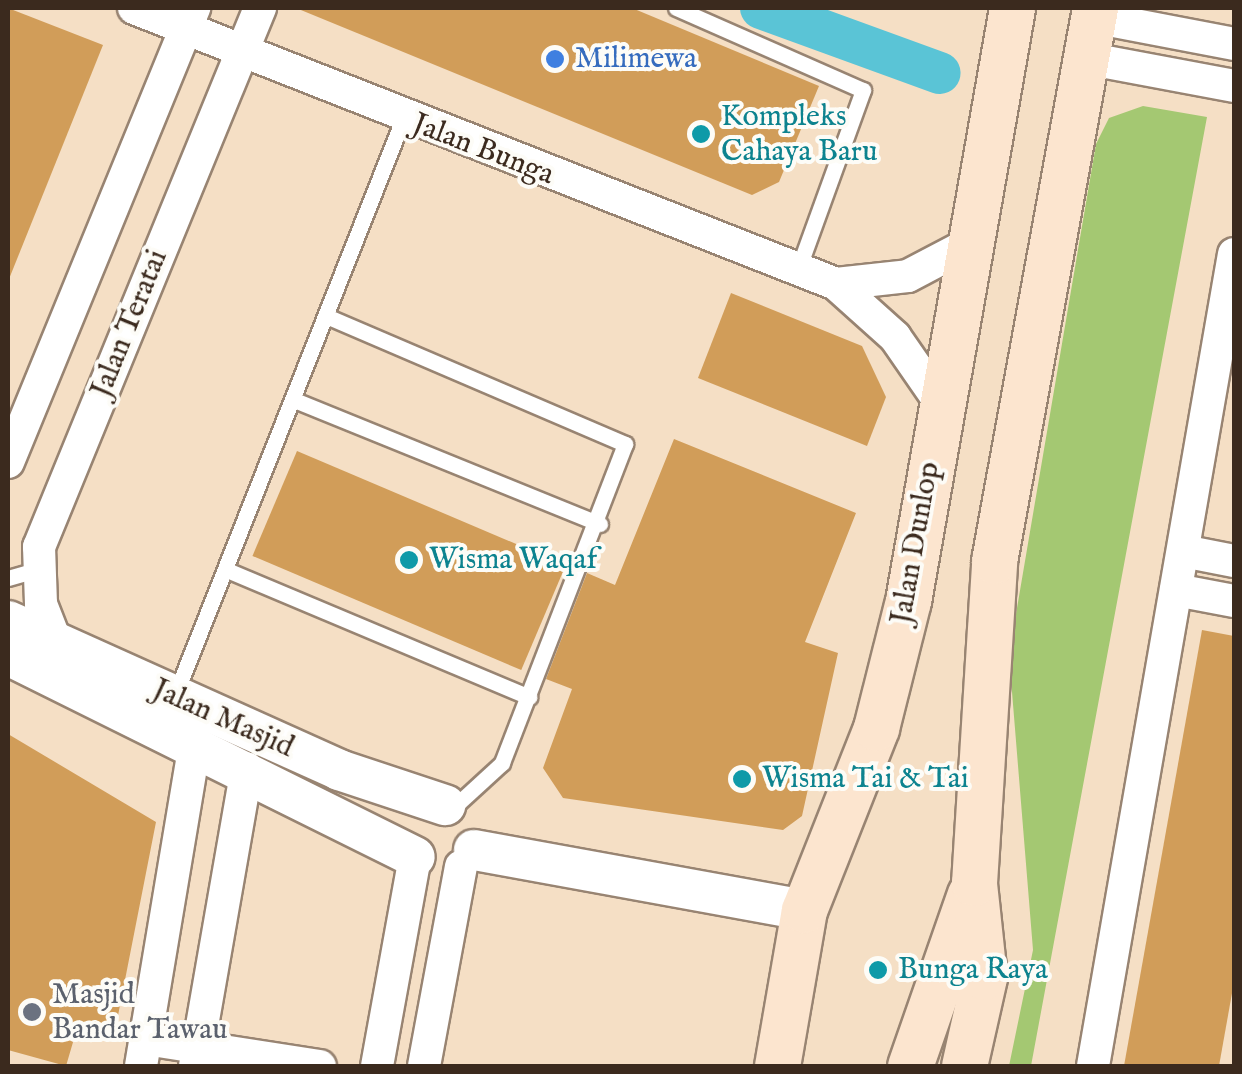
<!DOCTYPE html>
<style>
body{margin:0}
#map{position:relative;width:1242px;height:1074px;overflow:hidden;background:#f5dfc5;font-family:"IM FELL English",serif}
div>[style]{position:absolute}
.green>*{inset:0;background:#a4c872}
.canal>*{height:42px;margin:-21px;padding:0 21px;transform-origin:21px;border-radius:21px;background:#5ac4d6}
.building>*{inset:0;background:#d19d59;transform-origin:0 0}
.roads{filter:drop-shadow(2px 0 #988472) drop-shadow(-2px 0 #988472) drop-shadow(0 2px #988472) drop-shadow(0 -2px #988472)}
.service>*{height:15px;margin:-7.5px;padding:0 7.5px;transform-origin:7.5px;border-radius:7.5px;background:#fff}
.minor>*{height:32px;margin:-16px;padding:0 16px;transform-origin:16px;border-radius:16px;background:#fff}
.tertiary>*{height:40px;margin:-20px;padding:0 20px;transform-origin:20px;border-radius:20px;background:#fff}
.secondary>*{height:45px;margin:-22.5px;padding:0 22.5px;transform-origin:22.5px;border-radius:22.5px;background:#fce5cf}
.dots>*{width:28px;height:28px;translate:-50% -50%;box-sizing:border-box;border:5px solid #fdfcf7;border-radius:50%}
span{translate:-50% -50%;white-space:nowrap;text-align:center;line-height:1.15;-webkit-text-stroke:8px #fdfcf7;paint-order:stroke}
.shop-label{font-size:30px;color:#366cbe}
.left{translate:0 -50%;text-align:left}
.culture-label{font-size:30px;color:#0d838f}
.street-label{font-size:30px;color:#3b2a1e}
.worship-label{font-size:30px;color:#5b616d}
.frame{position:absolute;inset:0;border:10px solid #3b2a1e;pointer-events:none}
</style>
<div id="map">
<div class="green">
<i style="clip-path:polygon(1143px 106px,1207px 117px,1031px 1066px,1009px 1066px,1033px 950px,1009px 655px,1096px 144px,1109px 118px)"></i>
</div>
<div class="canal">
<i style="left:761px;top:8px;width:190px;rotate:20deg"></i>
</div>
<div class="building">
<i style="clip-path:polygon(8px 8px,103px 45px,9px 279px,8px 278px)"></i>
<i style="clip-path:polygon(296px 8px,632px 8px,819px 86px,779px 182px,752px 195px)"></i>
<i style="clip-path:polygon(731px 293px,862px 346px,886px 397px,867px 446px,698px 378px)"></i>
<i style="clip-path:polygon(674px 439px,856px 513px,805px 642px,838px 653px,802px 816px,783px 830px,563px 798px,543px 768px,572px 689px,546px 679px,587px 573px,615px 585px)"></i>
<i style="left:297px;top:451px;width:292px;height:114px;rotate:23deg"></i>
<i style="clip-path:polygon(1202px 630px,1234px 636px,1234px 982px,1219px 1066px,1124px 1066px)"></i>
<i style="clip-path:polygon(8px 734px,156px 822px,113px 1041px,76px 1032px,66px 1066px,8px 1050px)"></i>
</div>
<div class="roads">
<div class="service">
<i style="left:676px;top:8px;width:204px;rotate:23.7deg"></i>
<i style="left:863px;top:90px;width:191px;rotate:109.9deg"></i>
<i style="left:331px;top:318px;width:320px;rotate:23.2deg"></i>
<i style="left:625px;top:444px;width:342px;rotate:111.1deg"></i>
<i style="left:502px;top:763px;width:65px;rotate:137.5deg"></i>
<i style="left:297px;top:401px;width:327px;rotate:22.1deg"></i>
<i style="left:227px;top:570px;width:328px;rotate:22.8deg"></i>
<i style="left:8px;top:578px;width:29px;rotate:-16deg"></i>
<i style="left:175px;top:695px;width:619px;rotate:-68.4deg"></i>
</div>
<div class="minor">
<i style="left:134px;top:8px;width:754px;rotate:21.46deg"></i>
<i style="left:836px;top:284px;width:79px;rotate:41.9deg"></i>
<i style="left:895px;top:337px;width:79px;rotate:55.3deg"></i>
<i style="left:1093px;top:17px;width:144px;rotate:10.8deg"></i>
<i style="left:1085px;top:58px;width:152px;rotate:10.6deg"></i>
<i style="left:836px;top:284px;width:72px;rotate:-6.3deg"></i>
<i style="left:908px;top:276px;width:69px;rotate:-27.7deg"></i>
<i style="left:8px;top:462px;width:491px;rotate:-67.7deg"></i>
<i style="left:1183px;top:551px;width:52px;rotate:11.1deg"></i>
<i style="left:1176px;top:590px;width:59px;rotate:10.7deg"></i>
<i style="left:57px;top:645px;width:44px;rotate:-111.3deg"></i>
<i style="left:41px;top:604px;width:57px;rotate:-92deg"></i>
<i style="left:39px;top:547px;width:583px;rotate:-67.71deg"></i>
<i style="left:145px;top:1039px;width:177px;rotate:8.8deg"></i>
<i style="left:141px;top:1066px;width:326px;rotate:-80.5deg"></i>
<i style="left:195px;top:1066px;width:302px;rotate:-80.1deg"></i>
<i style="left:377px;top:1066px;width:212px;rotate:-79.7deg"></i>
<i style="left:424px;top:1066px;width:203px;rotate:-79.5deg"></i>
<i style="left:1093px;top:1066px;width:824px;rotate:-80.15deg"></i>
</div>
<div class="tertiary">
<i style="left:8px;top:621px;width:363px;rotate:24.2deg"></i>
<i style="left:339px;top:770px;width:112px;rotate:18.3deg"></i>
<i style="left:8px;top:655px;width:454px;rotate:26.4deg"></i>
<i style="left:474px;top:850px;width:335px;rotate:10.3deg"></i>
</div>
<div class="secondary">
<i style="left:777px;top:1066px;width:158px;rotate:-80.2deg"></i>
<i style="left:804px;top:910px;width:196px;rotate:-68.4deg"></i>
<i style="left:876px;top:728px;width:131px;rotate:-75.9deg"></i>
<i style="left:908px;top:601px;width:602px;rotate:-80.05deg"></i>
<i style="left:910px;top:1066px;width:182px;rotate:-70.8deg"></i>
<i style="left:964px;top:1066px;width:91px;rotate:-77.3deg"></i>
<i style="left:984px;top:977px;width:95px;rotate:-96.1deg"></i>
<i style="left:974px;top:883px;width:323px;rotate:-86.4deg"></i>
<i style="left:994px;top:561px;width:562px;rotate:-79.65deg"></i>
</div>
</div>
<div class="dots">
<i style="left:555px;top:59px;background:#3f7fe0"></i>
<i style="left:701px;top:134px;background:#0f9aa8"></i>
<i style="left:409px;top:560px;background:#0f9aa8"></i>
<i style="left:742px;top:779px;background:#0f9aa8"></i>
<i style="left:878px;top:970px;background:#0f9aa8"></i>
<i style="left:32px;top:1012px;background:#6b7280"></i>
</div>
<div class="shop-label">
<span class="left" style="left:575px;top:59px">Milimewa</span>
</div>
<div class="culture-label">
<span class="left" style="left:721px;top:134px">Kompleks<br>Cahaya Baru</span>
<span class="left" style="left:429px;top:560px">Wisma Waqaf</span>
<span class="left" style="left:762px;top:779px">Wisma Tai &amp; Tai</span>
<span class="left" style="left:898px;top:970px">Bunga Raya</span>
</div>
<div class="street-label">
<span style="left:483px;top:150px;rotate:21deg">Jalan Bunga</span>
<span style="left:130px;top:324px;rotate:-68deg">Jalan Teratai</span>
<span style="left:916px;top:543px;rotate:-80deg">Jalan Dunlop</span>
<span style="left:223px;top:719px;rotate:24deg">Jalan Masjid</span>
</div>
<div class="worship-label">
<span class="left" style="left:52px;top:1012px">Masjid<br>Bandar Tawau</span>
</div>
<div class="frame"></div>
</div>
